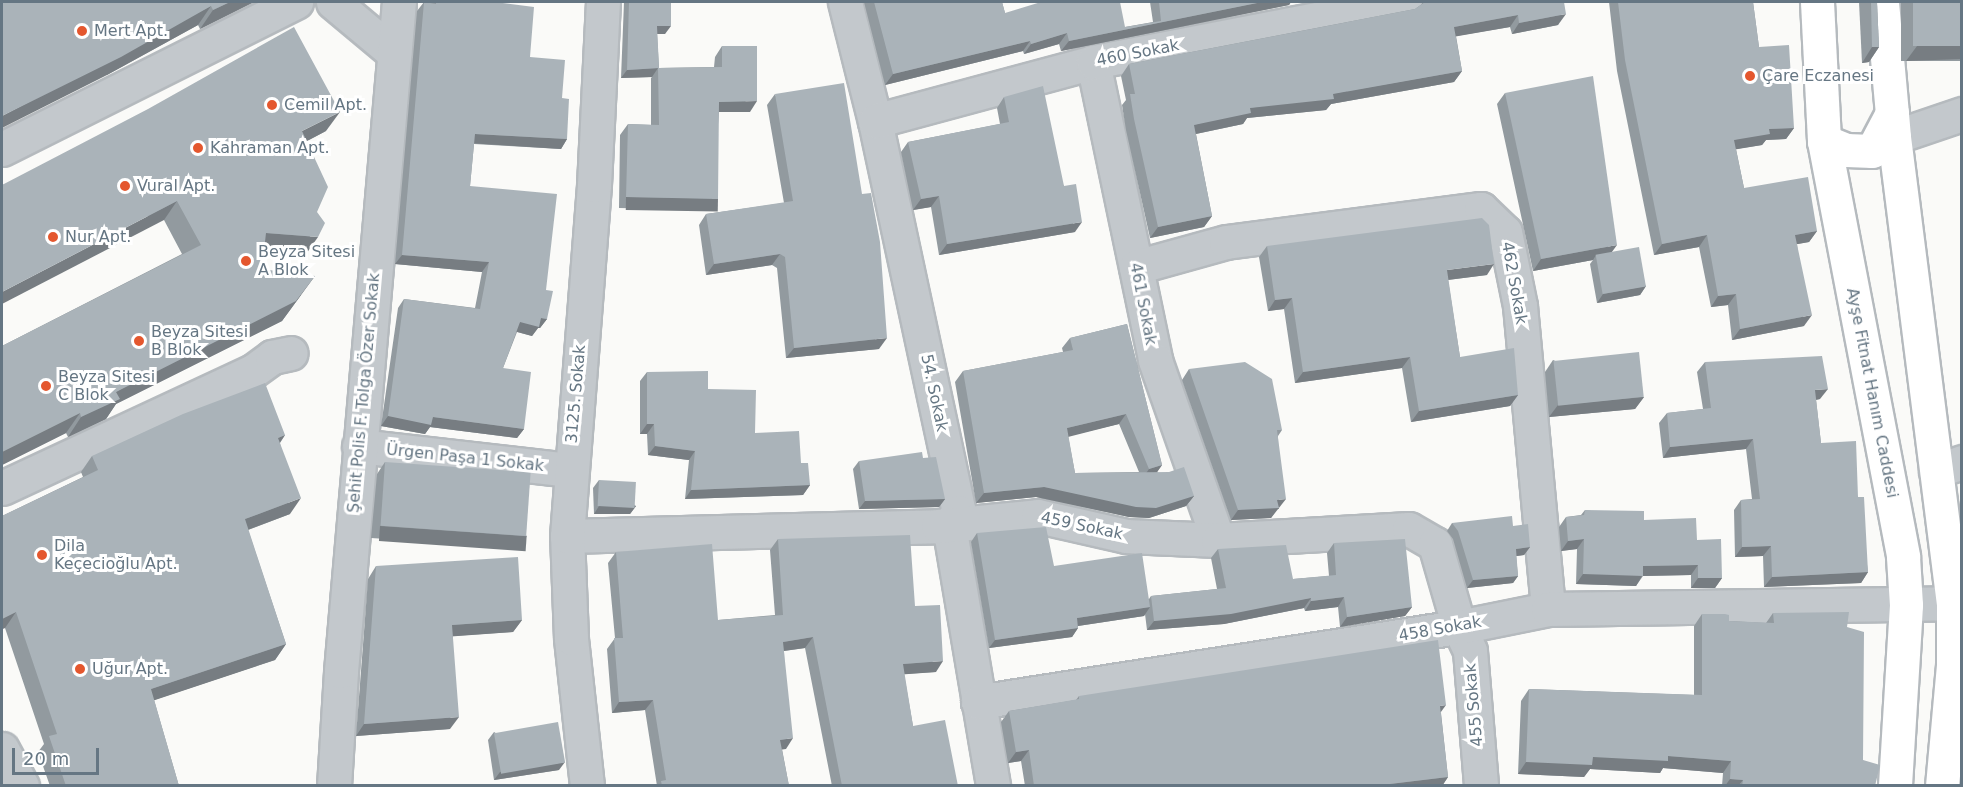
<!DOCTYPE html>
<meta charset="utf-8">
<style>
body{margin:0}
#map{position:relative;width:1963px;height:787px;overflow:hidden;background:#fafaf8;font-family:"DejaVu Sans",sans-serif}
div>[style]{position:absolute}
.roads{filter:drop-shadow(2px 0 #b5babe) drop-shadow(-2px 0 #b5babe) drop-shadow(0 2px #b5babe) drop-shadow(0 -2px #b5babe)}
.minor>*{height:33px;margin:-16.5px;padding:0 16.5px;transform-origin:16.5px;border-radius:16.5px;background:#c3c8cc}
.major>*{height:33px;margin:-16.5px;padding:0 16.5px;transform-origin:16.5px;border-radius:16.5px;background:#fff}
.wall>*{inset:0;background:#929a9f;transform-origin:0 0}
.shaded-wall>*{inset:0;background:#777d82;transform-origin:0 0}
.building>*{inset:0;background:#aab3b9;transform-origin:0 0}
.dots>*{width:16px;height:16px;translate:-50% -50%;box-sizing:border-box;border:3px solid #fff;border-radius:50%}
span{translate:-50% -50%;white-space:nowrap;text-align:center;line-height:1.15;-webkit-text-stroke:6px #fff;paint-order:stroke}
.poi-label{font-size:16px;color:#657683}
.left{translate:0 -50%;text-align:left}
.street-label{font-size:16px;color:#657683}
.frame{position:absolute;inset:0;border:3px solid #657683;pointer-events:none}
.scale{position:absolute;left:12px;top:748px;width:87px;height:27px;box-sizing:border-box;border:3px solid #657683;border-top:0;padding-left:8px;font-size:18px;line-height:21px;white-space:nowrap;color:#657683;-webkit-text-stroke:4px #fff;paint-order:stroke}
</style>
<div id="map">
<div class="roads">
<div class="minor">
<i style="left:333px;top:2px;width:80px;rotate:39.9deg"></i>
<i style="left:845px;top:2px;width:123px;rotate:75.9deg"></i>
<i style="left:875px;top:121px;width:400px;rotate:77.9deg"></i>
<i style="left:959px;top:512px;width:16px;rotate:128deg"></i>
<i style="left:949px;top:525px;width:265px;rotate:80.4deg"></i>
<i style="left:1093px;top:62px;width:304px;rotate:78.2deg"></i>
<i style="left:1155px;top:360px;width:191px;rotate:70.7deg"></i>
<i style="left:875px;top:121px;width:226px;rotate:-15.1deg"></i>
<i style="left:1093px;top:62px;width:317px;rotate:-10.9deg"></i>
<i style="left:1894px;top:137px;width:72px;rotate:-18.7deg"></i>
<i style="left:2px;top:149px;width:329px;rotate:-26.6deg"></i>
<i style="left:1136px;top:267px;width:93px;rotate:-15.5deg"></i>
<i style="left:1226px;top:242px;width:257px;rotate:-7.4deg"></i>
<i style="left:1481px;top:209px;width:33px;rotate:44deg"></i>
<i style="left:1505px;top:232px;width:76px;rotate:78.5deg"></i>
<i style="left:1520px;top:306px;width:304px;rotate:84.7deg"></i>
<i style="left:359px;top:446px;width:212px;rotate:6.5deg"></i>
<i style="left:1936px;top:471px;width:28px;rotate:-19deg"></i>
<i style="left:2px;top:488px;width:277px;rotate:-25deg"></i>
<i style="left:253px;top:371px;width:24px;rotate:-36deg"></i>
<i style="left:272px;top:357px;width:19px;rotate:-12deg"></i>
<i style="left:567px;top:536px;width:371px;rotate:-1.5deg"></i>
<i style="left:938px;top:526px;width:100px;rotate:-5.7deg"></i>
<i style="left:1038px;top:516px;width:90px;rotate:12.8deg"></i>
<i style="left:1126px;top:536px;width:92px;rotate:2.5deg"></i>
<i style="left:1218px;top:540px;width:191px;rotate:-3.3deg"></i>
<i style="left:1409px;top:529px;width:30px;rotate:30deg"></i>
<i style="left:1435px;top:544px;width:86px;rotate:73.9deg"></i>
<i style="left:1459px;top:627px;width:26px;rotate:65deg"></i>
<i style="left:1470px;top:651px;width:135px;rotate:85.3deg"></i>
<i style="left:978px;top:702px;width:487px;rotate:-8.9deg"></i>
<i style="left:1459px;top:627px;width:91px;rotate:-11.4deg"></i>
<i style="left:1548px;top:609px;width:414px;rotate:-0.8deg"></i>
<i style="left:2px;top:749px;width:42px;rotate:61.6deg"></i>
<i style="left:334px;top:786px;width:115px;rotate:-86.5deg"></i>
<i style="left:341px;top:671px;width:672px;rotate:-85.05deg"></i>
<i style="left:587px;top:786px;width:149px;rotate:-96.2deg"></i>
<i style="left:571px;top:638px;width:102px;rotate:-92.2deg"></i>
<i style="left:567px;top:536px;width:352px;rotate:-85.6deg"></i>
<i style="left:594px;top:185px;width:183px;rotate:-87.2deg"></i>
</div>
<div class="major">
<i style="left:1817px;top:2px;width:139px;rotate:87.1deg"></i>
<i style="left:1824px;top:141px;width:423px;rotate:79.2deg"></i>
<i style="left:1903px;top:557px;width:48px;rotate:86.4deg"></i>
<i style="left:1906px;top:605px;width:181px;rotate:93.5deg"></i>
<i style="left:1882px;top:2px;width:136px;rotate:84.9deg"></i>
<i style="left:1894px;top:137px;width:470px;rotate:82.8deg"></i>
<i style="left:1953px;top:603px;width:62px;rotate:90deg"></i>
<i style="left:1953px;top:665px;width:121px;rotate:95.2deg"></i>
<i style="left:1824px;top:141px;width:24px;rotate:22deg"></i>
<i style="left:1846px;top:150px;width:26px;rotate:2deg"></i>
<i style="left:1872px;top:151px;width:43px;rotate:-62.2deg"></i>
</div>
</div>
<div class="wall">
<i style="clip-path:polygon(2px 2px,254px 2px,200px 29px,198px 25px,107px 75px)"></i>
<i style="clip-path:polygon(424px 2px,431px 3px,431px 2px,495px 2px,530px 57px,562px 98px,567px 139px,561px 149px,474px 144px,470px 186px,546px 290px,547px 319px,540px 328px,538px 328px,532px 336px,517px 332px,503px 368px,524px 429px,517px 438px,430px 427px,425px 434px,381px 426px,398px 308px,404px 299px,475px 308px,482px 272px,395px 264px,417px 11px)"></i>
<i style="clip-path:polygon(624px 2px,671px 2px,665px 34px,657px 34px,659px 68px,714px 67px,715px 57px,722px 46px,750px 112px,719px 112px,711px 210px,619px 208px,620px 135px,628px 124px,651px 125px,651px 78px,652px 77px,621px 78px)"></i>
<i style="clip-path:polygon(864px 2px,1002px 2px,1005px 13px,1125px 27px,1153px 22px,1150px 2px,1291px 2px,1289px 5px,1061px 51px,1059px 44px,1024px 54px,1023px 51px,885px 85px)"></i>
<i style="clip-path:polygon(1422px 2px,1564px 2px,1558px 25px,1512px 34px,1510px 27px,1456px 36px,1462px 71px,1454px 82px,1331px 104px,1326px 110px,1247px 118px,1243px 124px,1196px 134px,1212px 216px,1204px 227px,1150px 238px,1126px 130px,1122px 105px,1126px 100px,1121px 76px,1129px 64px,1415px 9px,1422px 4px)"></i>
<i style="clip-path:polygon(1609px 2px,1753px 2px,1759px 47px,1794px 128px,1786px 139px,1766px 140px,1762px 145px,1736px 149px,1744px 188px,1817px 231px,1809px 242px,1797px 244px,1804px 326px,1732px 340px,1728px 305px,1711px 307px,1699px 247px,1654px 255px,1617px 71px)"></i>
<i style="clip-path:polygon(1859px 2px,1877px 2px,1879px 47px,1869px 62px,1862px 63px)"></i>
<i style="left:1901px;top:2px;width:61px;height:59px"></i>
<i style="clip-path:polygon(1505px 93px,1612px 252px,1646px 286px,1640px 295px,1597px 303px,1590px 264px,1593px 260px,1533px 271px,1497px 104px)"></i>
<i style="clip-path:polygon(775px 94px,879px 349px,786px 358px,777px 268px,772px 265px,706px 275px,699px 225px,706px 214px,784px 203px,767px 105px)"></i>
<i style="clip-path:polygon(1004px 97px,1064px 186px,1075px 232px,939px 255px,931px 207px,913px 210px,901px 152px,908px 142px,1000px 124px,997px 108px)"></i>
<i style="clip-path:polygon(326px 131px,307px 141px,317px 212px,304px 257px,263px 253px,262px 269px,301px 295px,282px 321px,116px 404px,106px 419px,68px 437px,66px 433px,2px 465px,2px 346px,182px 254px,164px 220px,2px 185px)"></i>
<i style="clip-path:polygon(1267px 246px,1487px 275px,1448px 280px,1460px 357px,1518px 395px,1510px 406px,1411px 422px,1402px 368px,1295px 383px,1284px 309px,1268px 311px,1259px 257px)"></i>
<i style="clip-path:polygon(evenodd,1127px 324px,1162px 465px,1157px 472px,1194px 496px,1186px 506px,1149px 518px,1129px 517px,1036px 497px,976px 503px,955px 382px,963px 371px,1063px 352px,1062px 348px,1070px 338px,1127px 324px,1119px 424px,1139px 472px,1075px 473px,1068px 436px,1119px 424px)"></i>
<i style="clip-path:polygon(1553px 360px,1644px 397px,1635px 409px,1549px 417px,1545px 372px)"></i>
<i style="clip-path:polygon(1705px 362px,1820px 399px,1816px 400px,1821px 443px,1858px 497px,1868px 572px,1861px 583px,1764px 587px,1763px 556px,1735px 557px,1734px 510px,1741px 500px,1752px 499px,1746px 449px,1663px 458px,1659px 423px,1667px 413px,1703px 409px,1697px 372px)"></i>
<i style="clip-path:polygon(1189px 369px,1282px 430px,1278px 436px,1279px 509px,1277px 509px,1271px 518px,1231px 520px,1182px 380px)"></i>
<i style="clip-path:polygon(647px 372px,708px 389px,755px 433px,801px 463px,810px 485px,803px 495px,685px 499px,689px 460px,648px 455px,647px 434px,640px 434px,640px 381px)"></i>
<i style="clip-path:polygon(285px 435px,280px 443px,290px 514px,248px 530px,286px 644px,275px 660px,154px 700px,179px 786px,50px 786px,38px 752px,44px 744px,5px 628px,2px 629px,2px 516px,83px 477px,81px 472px,92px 456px)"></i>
<i style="clip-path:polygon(859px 461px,945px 499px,939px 507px,859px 509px,853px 469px)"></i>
<i style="clip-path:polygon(385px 462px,527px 536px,519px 548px,371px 538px,377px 474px)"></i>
<i style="clip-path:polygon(599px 480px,636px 506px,630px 514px,594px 514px,593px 488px)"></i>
<i style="clip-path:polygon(1585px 510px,1644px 520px,1697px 540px,1722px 578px,1715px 588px,1691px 588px,1691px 575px,1643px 576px,1636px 586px,1576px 584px,1577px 549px,1561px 551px,1559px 527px,1566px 517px,1581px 515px)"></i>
<i style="clip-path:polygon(1452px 523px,1513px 526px,1530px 547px,1524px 555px,1516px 556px,1518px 576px,1513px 583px,1467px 588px,1453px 539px,1447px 531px)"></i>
<i style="clip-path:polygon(977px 533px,1054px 566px,1149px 599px,1151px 596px,1217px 589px,1211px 558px,1218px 549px,1293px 579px,1329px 576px,1327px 553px,1334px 543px,1412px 607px,1405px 616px,1340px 627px,1338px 607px,1305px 611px,1304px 608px,1224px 624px,1147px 630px,1145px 614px,1144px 616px,1078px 626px,1078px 628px,1072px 637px,989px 648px,971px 542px)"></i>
<i style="clip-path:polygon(778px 539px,915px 606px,936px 672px,904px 674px,913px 726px,958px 786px,832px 786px,805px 648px,784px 651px,786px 749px,782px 749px,789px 786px,657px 786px,645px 710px,612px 713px,607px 649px,615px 638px,608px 563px,616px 552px,718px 620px,775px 615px,770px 550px)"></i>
<i style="clip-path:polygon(376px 566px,522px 620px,513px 632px,453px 636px,450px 729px,356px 736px,368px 579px)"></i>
<i style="clip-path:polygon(1773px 613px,1847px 627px,1863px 760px,1875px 786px,1722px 786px,1723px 773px,1663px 768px,1660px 773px,1590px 769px,1584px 777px,1518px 774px,1521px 701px,1529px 689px,1694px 695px,1694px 626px,1702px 614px,1729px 621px,1766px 623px)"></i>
<i style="clip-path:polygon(1079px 696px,1441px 713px,1448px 777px,1442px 786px,1025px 786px,1021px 761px,1008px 763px,1001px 722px,1009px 711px,1076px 700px)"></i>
<i style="clip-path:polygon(494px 732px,559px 770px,494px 780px,488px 740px)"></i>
</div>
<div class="shaded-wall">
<i style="clip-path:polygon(230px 2px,254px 2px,200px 29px,213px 10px)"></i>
<i style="clip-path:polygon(1262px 2px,1291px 2px,1289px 5px,1061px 51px,1069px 41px)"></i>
<i style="clip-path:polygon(211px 6px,198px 25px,107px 75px,2px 128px,2px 116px)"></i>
<i style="clip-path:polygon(1566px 14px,1558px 25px,1512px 34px,1519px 23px)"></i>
<i style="clip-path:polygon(1518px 15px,1510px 27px,1447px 38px,1454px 27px)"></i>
<i style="clip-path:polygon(657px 26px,671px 26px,665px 34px,651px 34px)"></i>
<i style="clip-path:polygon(1067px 33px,1059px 44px,1024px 54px,1031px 44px)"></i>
<i style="clip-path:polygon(1030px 41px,1023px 51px,885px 85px,893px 74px)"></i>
<i style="clip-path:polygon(1962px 44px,1962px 59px,1906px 61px,1917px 46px)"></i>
<i style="clip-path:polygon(1872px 47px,1879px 47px,1869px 62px,1862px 63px)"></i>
<i style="clip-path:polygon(658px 68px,652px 77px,621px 78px,627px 70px)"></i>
<i style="clip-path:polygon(1462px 71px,1454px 82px,1331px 104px,1326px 110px,1247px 118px,1243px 124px,1186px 136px,1194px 125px,1250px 108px)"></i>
<i style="clip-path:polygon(757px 101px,750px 112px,712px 112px,719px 102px)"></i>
<i style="clip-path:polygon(340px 112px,326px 131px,288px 151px,302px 131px)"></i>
<i style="clip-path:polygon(1794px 128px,1786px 139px,1766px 140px,1762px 145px,1726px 151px,1734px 140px,1769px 129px)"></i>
<i style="clip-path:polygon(475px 134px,567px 139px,561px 149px,468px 143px)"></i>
<i style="clip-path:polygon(939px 196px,931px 207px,913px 210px,921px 199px)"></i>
<i style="left:626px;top:197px;width:92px;height:13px;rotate:1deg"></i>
<i style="clip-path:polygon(177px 201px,164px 220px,2px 304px,2px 292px)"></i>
<i style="clip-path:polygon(1212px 216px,1204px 227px,1150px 238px,1158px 227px)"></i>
<i style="clip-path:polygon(1082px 222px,1075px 232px,939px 255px,947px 244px)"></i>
<i style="clip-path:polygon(1817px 231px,1809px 242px,1787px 246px,1795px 235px)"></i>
<i style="clip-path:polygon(266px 233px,318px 237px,304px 257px,252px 252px)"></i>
<i style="clip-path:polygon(1707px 235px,1699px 247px,1654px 255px,1662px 244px)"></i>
<i style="clip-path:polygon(1617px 245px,1609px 256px,1596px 255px,1593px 260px,1533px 271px,1541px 259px)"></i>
<i style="clip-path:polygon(780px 254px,772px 265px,706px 275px,714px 264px)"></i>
<i style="clip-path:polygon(402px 255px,489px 262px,482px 272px,395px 264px)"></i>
<i style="clip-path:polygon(1494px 264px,1487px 275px,1439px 281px,1447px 270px)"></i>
<i style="clip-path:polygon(315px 276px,282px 321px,116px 404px,106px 419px,68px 437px,81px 417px,116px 392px)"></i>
<i style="clip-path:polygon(1646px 286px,1640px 295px,1597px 303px,1603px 294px)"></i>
<i style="clip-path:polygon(1736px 294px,1728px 305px,1711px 307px,1718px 296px)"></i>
<i style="clip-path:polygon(1292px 298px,1284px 309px,1268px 311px,1275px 300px)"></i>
<i style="clip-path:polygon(1812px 315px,1804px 326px,1732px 340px,1740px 329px)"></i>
<i style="clip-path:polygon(541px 318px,547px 319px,540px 328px,538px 328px,532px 336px,514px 331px,520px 322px)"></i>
<i style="clip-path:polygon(887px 338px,879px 349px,786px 358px,794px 348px)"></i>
<i style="clip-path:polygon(1410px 357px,1402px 368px,1295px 383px,1303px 372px)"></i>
<i style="clip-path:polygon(1828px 389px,1820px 399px,1808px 401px,1815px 390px)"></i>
<i style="clip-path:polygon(1518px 395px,1510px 406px,1411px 422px,1419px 411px)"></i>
<i style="clip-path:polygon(1644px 397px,1635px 409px,1549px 417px,1558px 405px)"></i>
<i style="clip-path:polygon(80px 413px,66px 433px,2px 465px,2px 452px)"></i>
<i style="clip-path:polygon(1126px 414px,1119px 424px,1060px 439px,1067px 428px)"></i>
<i style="clip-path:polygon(388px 416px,433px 417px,524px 429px,517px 438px,430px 427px,425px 434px,381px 426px)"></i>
<i style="clip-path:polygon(647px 424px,654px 424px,647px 434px,640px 434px)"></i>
<i style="clip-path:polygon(285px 435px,274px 451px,278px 438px)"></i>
<i style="clip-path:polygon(1753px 439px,1746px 449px,1663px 458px,1670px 447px)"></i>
<i style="clip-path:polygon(655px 446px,695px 451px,689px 460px,648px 455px)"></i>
<i style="clip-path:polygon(1162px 465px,1155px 475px,1142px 479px,1149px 469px)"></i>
<i style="clip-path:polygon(810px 485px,803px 495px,685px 499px,691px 490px)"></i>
<i style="clip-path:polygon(1044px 487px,1194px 496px,1186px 506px,1149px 518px,1129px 517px,1036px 497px,976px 503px,984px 493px)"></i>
<i style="clip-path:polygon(301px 498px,290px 514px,234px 535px,245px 519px)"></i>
<i style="clip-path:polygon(945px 499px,939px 507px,859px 509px,865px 501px)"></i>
<i style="clip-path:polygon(1286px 499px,1271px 518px,1231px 520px,1238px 510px,1277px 500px)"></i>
<i style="clip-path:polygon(599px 506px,636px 506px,630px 514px,594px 514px)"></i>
<i style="left:380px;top:526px;width:147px;height:15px;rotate:4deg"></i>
<i style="clip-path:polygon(1584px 539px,1577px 549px,1561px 551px,1568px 541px)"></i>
<i style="clip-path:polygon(1771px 546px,1763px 556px,1735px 557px,1742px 547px)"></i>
<i style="clip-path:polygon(1530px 547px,1524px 555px,1510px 557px,1516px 549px)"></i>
<i style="clip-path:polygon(1698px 565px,1691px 575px,1642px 576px,1636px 586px,1576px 584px,1583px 574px,1643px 566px)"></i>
<i style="clip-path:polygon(1868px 572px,1861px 583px,1764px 587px,1772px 577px)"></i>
<i style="clip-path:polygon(1518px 576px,1513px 583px,1467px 588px,1473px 580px)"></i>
<i style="clip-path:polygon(1698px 578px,1722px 578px,1715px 588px,1691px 588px)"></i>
<i style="clip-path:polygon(1344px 597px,1338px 607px,1305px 611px,1311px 601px)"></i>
<i style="clip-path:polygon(1311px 598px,1304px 608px,1224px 624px,1147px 630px,1154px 621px)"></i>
<i style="clip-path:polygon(1150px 607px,1144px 616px,1071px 627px,1077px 618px)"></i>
<i style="clip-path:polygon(1412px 607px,1405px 616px,1340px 627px,1347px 617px)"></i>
<i style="clip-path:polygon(16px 612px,5px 628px,2px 629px,2px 619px)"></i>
<i style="clip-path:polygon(522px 620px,513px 632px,444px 637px,452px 625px)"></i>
<i style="clip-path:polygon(1078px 628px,1072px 637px,989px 648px,995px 640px)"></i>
<i style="clip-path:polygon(813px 637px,805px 648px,776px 652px,783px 642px)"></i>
<i style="clip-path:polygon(286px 644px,275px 660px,140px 705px,151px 689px)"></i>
<i style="clip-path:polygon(943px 661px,936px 672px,895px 675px,903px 664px)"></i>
<i style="clip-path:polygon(653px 700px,645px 710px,612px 713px,619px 702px)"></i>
<i style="clip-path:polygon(1446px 705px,1438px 716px,1440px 706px)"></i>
<i style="clip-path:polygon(459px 717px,450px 729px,356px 736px,364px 724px)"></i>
<i style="clip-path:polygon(793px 738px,786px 749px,772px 751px,780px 740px)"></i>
<i style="clip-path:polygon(1029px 750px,1021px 761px,1008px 763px,1016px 752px)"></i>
<i style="clip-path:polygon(1668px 756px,1731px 761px,1723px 773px,1663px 768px,1660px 773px,1590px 769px,1584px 777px,1518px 774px,1526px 762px,1593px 757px)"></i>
<i style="clip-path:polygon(565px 762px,559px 770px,494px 780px,500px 772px)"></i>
<i style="clip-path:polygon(1448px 777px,1442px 786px,1373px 786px)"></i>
<i style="clip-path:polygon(1730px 779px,1743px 780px,1738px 786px,1725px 786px)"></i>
</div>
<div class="building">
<i style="clip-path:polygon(2px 2px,230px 2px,213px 10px,211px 6px,121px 57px,2px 116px)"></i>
<i style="clip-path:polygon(424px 2px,436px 4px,436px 2px,495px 2px,534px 7px,530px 57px,565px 60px,562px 98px,569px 99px,567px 139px,475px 134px,470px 186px,557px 194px,546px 290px,553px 291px,547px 319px,541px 318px,539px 327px,520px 322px,503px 368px,531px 372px,524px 429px,433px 417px,431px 425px,388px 416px,404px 299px,480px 309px,489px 262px,402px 255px)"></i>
<i style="clip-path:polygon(629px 2px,671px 2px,671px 26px,657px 26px,659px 68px,627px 70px)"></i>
<i style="clip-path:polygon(874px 2px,1002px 2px,1005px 13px,1041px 2px,1120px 2px,1125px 27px,1161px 21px,1159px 2px,1262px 2px,1069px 41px,1067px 33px,1031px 44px,1030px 41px,893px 74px)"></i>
<i style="clip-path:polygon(1425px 2px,1564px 2px,1566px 14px,1519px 23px,1518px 15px,1454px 27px,1462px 71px,1333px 94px,1334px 99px,1250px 108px,1251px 113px,1194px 125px,1212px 216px,1158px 227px,1134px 119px,1130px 94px,1135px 94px,1129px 64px,1415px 9px)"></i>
<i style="clip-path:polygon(1618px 2px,1753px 2px,1759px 47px,1789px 45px,1794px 128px,1769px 129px,1770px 134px,1734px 140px,1744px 188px,1808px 177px,1817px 231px,1795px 235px,1812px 315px,1740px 329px,1736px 294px,1718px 296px,1707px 235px,1662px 244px,1625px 60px)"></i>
<i style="clip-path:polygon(1871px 2px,1877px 2px,1879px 47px,1872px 47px)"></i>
<i style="left:1913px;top:2px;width:49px;height:44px"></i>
<i style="clip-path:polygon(294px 27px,340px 112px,302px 131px,328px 187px,317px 212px,325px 223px,318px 237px,266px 233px,262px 269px,315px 276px,296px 301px,116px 392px,120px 399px,81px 417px,80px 413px,2px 452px,2px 346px,201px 245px,177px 201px,2px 292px,2px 185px,148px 109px)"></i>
<i style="clip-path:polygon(722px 46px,757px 46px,757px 101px,719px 102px,718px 199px,626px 197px,628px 124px,659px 125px,658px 68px,722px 67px)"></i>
<i style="clip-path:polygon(1593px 76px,1617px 245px,1541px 259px,1505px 93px)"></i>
<i style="clip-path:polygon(844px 83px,862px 194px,871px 193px,880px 242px,887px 338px,794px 348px,785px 257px,780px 254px,714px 264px,706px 214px,793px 201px,775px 94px)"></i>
<i style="clip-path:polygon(1043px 86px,1064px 186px,1076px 184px,1082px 222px,947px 244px,939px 196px,921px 199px,908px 142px,1009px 122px,1004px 97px)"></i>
<i style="clip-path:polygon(1482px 218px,1489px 225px,1494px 264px,1447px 270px,1460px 357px,1514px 348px,1518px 395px,1419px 411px,1410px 357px,1303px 372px,1292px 298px,1275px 300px,1267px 246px)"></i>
<i style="left:1639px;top:247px;width:40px;height:44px;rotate:80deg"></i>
<i style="clip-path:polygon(1127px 324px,1162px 465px,1149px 469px,1126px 414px,1067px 428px,1075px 473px,1169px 472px,1184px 467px,1194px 496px,1156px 508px,1136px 507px,1044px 487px,984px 493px,963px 371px,1073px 350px,1070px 338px)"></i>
<i style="left:1639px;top:352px;width:45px;height:86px;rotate:84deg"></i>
<i style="clip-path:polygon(1822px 356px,1828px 389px,1815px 390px,1821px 443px,1856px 441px,1858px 497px,1864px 497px,1868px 572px,1772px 577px,1771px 546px,1742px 547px,1741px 500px,1760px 499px,1753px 439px,1670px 447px,1667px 413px,1711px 408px,1705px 362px)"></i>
<i style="clip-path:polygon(1245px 362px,1272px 379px,1282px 430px,1277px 430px,1286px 499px,1277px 500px,1279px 508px,1238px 510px,1189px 369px)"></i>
<i style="clip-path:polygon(708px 371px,708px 389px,756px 390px,755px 433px,799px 431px,801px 463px,808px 463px,810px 485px,691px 490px,695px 451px,655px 446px,654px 424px,647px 424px,647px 372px)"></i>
<i style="clip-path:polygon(265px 383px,285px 435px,278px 438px,301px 498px,245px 519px,286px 644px,151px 689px,179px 786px,66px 786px,49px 736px,57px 734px,16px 612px,2px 619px,2px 516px,98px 470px,92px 456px,183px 414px)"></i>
<i style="clip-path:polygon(922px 452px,923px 458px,936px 457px,945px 499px,865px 501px,859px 461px)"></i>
<i style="left:385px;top:462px;width:146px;height:64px;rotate:4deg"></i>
<i style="left:599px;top:480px;width:37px;height:26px;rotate:3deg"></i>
<i style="clip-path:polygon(1585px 510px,1644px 511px,1644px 520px,1696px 518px,1697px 540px,1721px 539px,1722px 578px,1698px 578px,1698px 565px,1643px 566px,1643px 576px,1583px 574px,1584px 539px,1568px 541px,1566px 517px,1584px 515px)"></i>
<i style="clip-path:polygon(1512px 516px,1513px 526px,1528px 524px,1530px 547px,1516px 549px,1518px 576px,1473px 580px,1458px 531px,1452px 523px)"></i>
<i style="clip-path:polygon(1046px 527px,1054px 566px,1142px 553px,1150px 607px,1077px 618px,1078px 628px,995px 640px,977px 533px)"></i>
<i style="clip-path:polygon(910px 535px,915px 606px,940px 605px,943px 661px,903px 664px,913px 726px,945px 720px,958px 786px,842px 786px,813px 637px,783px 642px,793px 738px,780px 740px,789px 786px,662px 786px,661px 781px,666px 780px,653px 700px,619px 702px,614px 638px,623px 638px,616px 552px,712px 544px,718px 620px,783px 615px,778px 539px)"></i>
<i style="clip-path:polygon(1405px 539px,1412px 607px,1347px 617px,1344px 597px,1311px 601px,1311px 598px,1231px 614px,1154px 621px,1151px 596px,1226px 588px,1218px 549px,1286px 545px,1293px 579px,1336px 575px,1334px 543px)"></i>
<i style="clip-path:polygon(518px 557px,522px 620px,452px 625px,459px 717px,364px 724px,376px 566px)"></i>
<i style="clip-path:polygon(1849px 612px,1847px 627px,1864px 632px,1863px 760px,1880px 765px,1875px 786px,1742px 786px,1743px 780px,1730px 779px,1731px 761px,1668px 756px,1668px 761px,1593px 757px,1592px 765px,1526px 762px,1529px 689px,1702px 695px,1702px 614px,1725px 614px,1729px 615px,1729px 621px,1774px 623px,1773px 613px)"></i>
<i style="clip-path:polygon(1438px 640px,1446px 705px,1440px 706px,1448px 777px,1373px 786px,1034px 786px,1029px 750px,1016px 752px,1009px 711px,1079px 699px,1079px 696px)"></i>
<i style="left:558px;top:722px;width:41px;height:65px;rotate:80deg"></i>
</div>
<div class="dots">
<i style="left:82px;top:31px;background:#e4572e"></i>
<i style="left:1750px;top:76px;background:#e4572e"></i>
<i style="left:272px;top:105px;background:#e4572e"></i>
<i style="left:198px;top:148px;background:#e4572e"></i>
<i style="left:125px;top:186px;background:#e4572e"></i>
<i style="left:53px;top:237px;background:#e4572e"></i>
<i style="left:246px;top:261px;background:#e4572e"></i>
<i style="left:139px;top:341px;background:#e4572e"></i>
<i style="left:46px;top:386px;background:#e4572e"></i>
<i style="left:42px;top:555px;background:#e4572e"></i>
<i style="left:80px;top:669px;background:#e4572e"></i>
</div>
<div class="poi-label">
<span class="left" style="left:94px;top:31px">Mert Apt.</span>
<span class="left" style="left:1762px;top:76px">Çare Eczanesi</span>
<span class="left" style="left:284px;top:105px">Cemil Apt.</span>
<span class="left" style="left:210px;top:148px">Kahraman Apt.</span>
<span class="left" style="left:137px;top:186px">Vural Apt.</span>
<span class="left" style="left:65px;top:237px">Nur Apt.</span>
<span class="left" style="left:258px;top:261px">Beyza Sitesi<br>A Blok</span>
<span class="left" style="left:151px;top:341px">Beyza Sitesi<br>B Blok</span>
<span class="left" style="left:58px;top:386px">Beyza Sitesi<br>C Blok</span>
<span class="left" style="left:54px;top:555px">Dila<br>Keçecioğlu Apt.</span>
<span class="left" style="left:92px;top:669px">Uğur Apt.</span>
</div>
<div class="street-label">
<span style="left:1138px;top:53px;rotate:-11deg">460 Sokak</span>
<span style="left:1514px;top:283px;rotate:80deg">462 Sokak</span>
<span style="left:1143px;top:304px;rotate:79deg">461 Sokak</span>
<span style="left:364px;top:393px;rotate:-85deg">Şehit Polis F. Tolga Özer Sokak</span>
<span style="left:934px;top:393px;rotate:78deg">54. Sokak</span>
<span style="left:1872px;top:393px;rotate:79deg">Ayşe Fitnat Hanım Caddesi</span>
<span style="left:576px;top:394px;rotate:-85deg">3125. Sokak</span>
<span style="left:465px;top:458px;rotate:6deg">Ürgen Paşa 1 Sokak</span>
<span style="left:1082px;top:526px;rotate:12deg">459 Sokak</span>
<span style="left:1440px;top:629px;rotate:-10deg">458 Sokak</span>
<span style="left:1474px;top:705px;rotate:-95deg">455 Sokak</span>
</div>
<div class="frame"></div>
<div class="scale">20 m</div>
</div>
